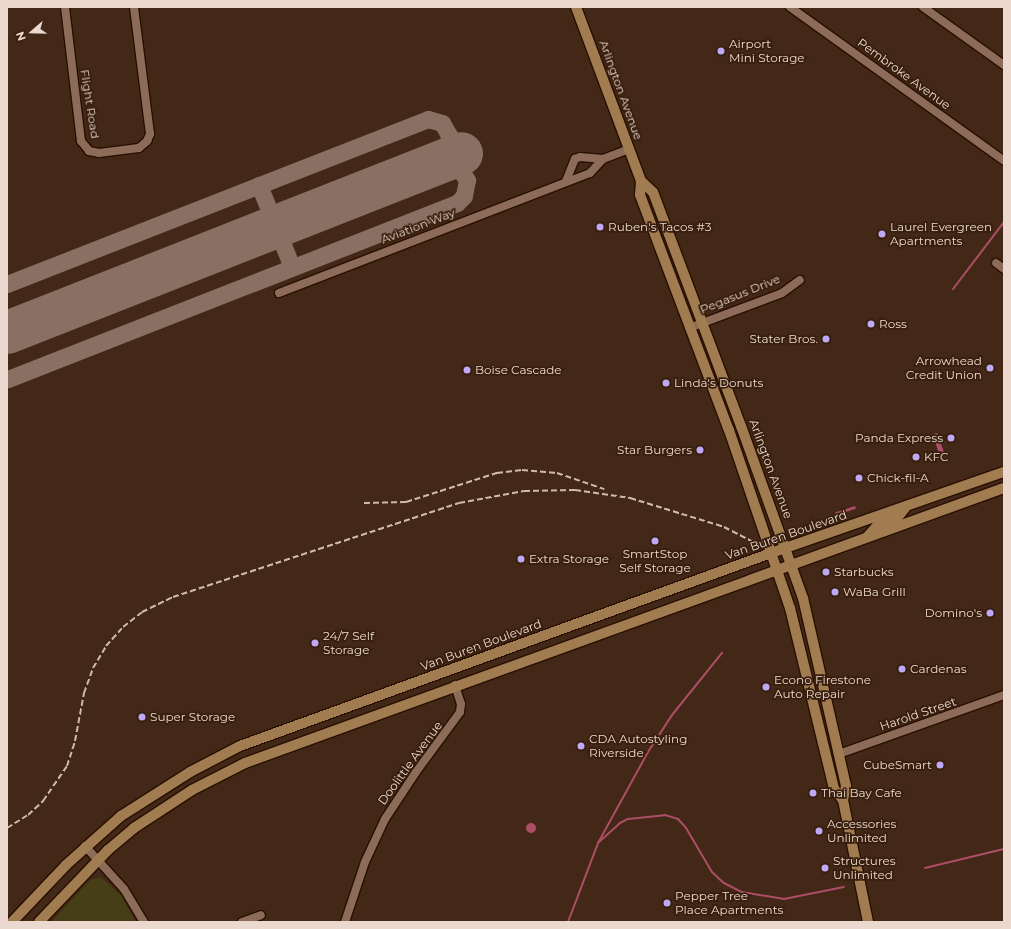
<!DOCTYPE html>
<style>
body{margin:0}
#map{position:relative;width:1011px;height:929px;overflow:hidden;background:#432717;font-family:Montserrat,sans-serif}
div>[style]{position:absolute}
.green>*{inset:0;background:#463e16}
.water>*{inset:0;background:#ac4e67;transform-origin:0 0}
.round{border-radius:50%}
.stream>*{height:2px;margin:-1px;padding:0 1px;transform-origin:1px;border-radius:1px;background:#ac4e67}
.taxiway>*{height:17px;margin:-8.5px;padding:0 8.5px;transform-origin:8.5px;border-radius:8.5px;background:#897063}
.runway>*{height:43px;margin:-21.5px;padding:0 21.5px;transform-origin:21.5px;border-radius:21.5px;background:#897063}
.roads{filter:drop-shadow(1px 0 #280f01) drop-shadow(-1px 0 #280f01) drop-shadow(0 1px #280f01) drop-shadow(0 -1px #280f01)}
.minor>*{height:8px;margin:-4px;padding:0 4px;transform-origin:4px;border-radius:4px;background:#8c6c59}
.major>*{height:10px;margin:-5px;padding:0 5px;transform-origin:5px;border-radius:5px;background:#a17c51}
.rail>*{height:2px;margin-top:-1px;transform-origin:0;background:repeating-linear-gradient(90deg,#cfbaaf 0 6px,transparent 0 9px)}
.dots>*{width:11px;height:11px;translate:-50% -50%;box-sizing:border-box;border:2px solid #381e0d;border-radius:50%}
span{translate:-50% -50%;white-space:nowrap;text-align:center;line-height:1.15;-webkit-text-stroke:3.5px #381e0d;paint-order:stroke}
.poi-label{font-size:12px;color:#ebd8ce}
.left{translate:0 -50%;text-align:left}
.right{translate:-100% -50%;text-align:right}
.street-label{font-size:12px;color:#ebd8ce}
.frame{position:absolute;inset:0;border:8px solid #ebd8ce;pointer-events:none}
.north{position:absolute;left:12px;top:12px;width:40px;height:40px;-webkit-text-stroke:3px #381e0d;paint-order:stroke;rotate:250deg;font-size:11px;font-weight:700;line-height:16px;text-align:center;color:#ebd8ce}
.north::after{content:'';display:block;margin:auto;width:14px;height:18px;background:#ebd8ce;clip-path:polygon(50% 0,100% 100%,50% 72%,0 100%)}
</style>
<div id="map">
<div class="green">
<i style="clip-path:polygon(101px 877px,121px 895px,136px 922px,51px 922px,90px 880px)"></i>
</div>
<div class="water">
<i style="left:937px;top:433px;width:20px;height:5px;rotate:70deg"></i>
<i style="left:855px;top:506px;width:3px;height:21px;rotate:72deg"></i>
<i class="round" style="left:526px;top:823px;width:10px;height:10px"></i>
</div>
<div class="stream">
<i style="left:953px;top:289px;width:84px;rotate:-52.7deg"></i>
<i style="left:599px;top:842px;width:28px;rotate:-42deg"></i>
<i style="left:620px;top:823px;width:9px;rotate:-27deg"></i>
<i style="left:628px;top:819px;width:37px;rotate:-6deg"></i>
<i style="left:665px;top:815px;width:14px;rotate:17deg"></i>
<i style="left:678px;top:819px;width:12px;rotate:48deg"></i>
<i style="left:686px;top:828px;width:51px;rotate:59.4deg"></i>
<i style="left:712px;top:872px;width:16px;rotate:43deg"></i>
<i style="left:724px;top:883px;width:20px;rotate:27deg"></i>
<i style="left:742px;top:892px;width:43px;rotate:9.5deg"></i>
<i style="left:784px;top:899px;width:61px;rotate:-11.3deg"></i>
<i style="left:925px;top:868px;width:81px;rotate:-13.5deg"></i>
<i style="left:568px;top:922px;width:85px;rotate:-69.2deg"></i>
<i style="left:598px;top:843px;width:104px;rotate:-61.2deg"></i>
<i style="left:648px;top:752px;width:44px;rotate:-57deg"></i>
<i style="left:672px;top:715px;width:80px;rotate:-51.1deg"></i>
</div>
<div class="taxiway">
<i style="left:259px;top:185px;width:88px;rotate:68.1deg"></i>
<i style="left:7px;top:284px;width:452px;rotate:-21.4deg"></i>
<i style="left:428px;top:119px;width:15px;rotate:16deg"></i>
<i style="left:442px;top:123px;width:14px;rotate:60deg"></i>
<i style="left:449px;top:135px;width:10px;rotate:96deg"></i>
<i style="left:448px;top:145px;width:20px;rotate:120deg"></i>
<i style="left:438px;top:162px;width:21px;rotate:14deg"></i>
<i style="left:458px;top:167px;width:16px;rotate:55deg"></i>
<i style="left:467px;top:180px;width:16px;rotate:101deg"></i>
<i style="left:464px;top:196px;width:10px;rotate:135deg"></i>
<i style="left:457px;top:203px;width:483px;rotate:158.6deg"></i>
</div>
<div class="runway">
<i style="left:7px;top:332px;width:488px;rotate:-21.5deg"></i>
</div>
<div class="roads">
<div class="minor">
<i style="left:65px;top:7px;width:135px;rotate:83.2deg"></i>
<i style="left:81px;top:141px;width:13px;rotate:51deg"></i>
<i style="left:89px;top:151px;width:10px;rotate:11deg"></i>
<i style="left:99px;top:153px;width:40px;rotate:-7.1deg"></i>
<i style="left:139px;top:148px;width:11px;rotate:-41deg"></i>
<i style="left:147px;top:141px;width:8px;rotate:-67deg"></i>
<i style="left:150px;top:134px;width:128px;rotate:-97.2deg"></i>
<i style="left:790px;top:7px;width:264px;rotate:35.7deg"></i>
<i style="left:923px;top:7px;width:100px;rotate:35.6deg"></i>
<i style="left:566px;top:181px;width:24px;rotate:-68deg"></i>
<i style="left:575px;top:159px;width:5px;rotate:-22deg"></i>
<i style="left:580px;top:157px;width:23px;rotate:5deg"></i>
<i style="left:603px;top:159px;width:28px;rotate:-21deg"></i>
<i style="left:996px;top:263px;width:10px;rotate:37deg"></i>
<i style="left:279px;top:293px;width:333px;rotate:-21.1deg"></i>
<i style="left:590px;top:173px;width:19px;rotate:-47deg"></i>
<i style="left:689px;top:328px;width:99px;rotate:-20.6deg"></i>
<i style="left:782px;top:293px;width:22px;rotate:-36deg"></i>
<i style="left:839px;top:754px;width:175px;rotate:-19.7deg"></i>
<i style="left:85px;top:846px;width:58px;rotate:47.8deg"></i>
<i style="left:124px;top:889px;width:39px;rotate:59deg"></i>
<i style="left:242px;top:922px;width:20px;rotate:-20deg"></i>
<i style="left:345px;top:922px;width:63px;rotate:-71.6deg"></i>
<i style="left:365px;top:862px;width:47px;rotate:-65.1deg"></i>
<i style="left:385px;top:819px;width:56px;rotate:-56.6deg"></i>
<i style="left:416px;top:772px;width:74px;rotate:-53.7deg"></i>
<i style="left:460px;top:712px;width:8px;rotate:-83deg"></i>
<i style="left:461px;top:704px;width:20px;rotate:-108deg"></i>
</div>
<div class="major">
<i style="left:576px;top:7px;width:186px;rotate:69.5deg"></i>
<i style="left:641px;top:181px;width:16px;rotate:43deg"></i>
<i style="left:653px;top:192px;width:250px;rotate:69.4deg"></i>
<i style="left:741px;top:426px;width:183px;rotate:70.2deg"></i>
<i style="left:803px;top:598px;width:193px;rotate:77.1deg"></i>
<i style="left:846px;top:786px;width:14px;rotate:102deg"></i>
<i style="left:843px;top:800px;width:125px;rotate:78.4deg"></i>
<i style="left:641px;top:181px;width:14px;rotate:94deg"></i>
<i style="left:640px;top:195px;width:251px;rotate:69.3deg"></i>
<i style="left:729px;top:430px;width:188px;rotate:71.1deg"></i>
<i style="left:790px;top:608px;width:186px;rotate:76.3deg"></i>
<i style="left:834px;top:789px;width:14px;rotate:51deg"></i>
<i style="left:867px;top:537px;width:15px;rotate:-48deg"></i>
<i style="left:877px;top:526px;width:22px;rotate:-22deg"></i>
<i style="left:897px;top:518px;width:13px;rotate:-51deg"></i>
<i style="left:12px;top:922px;width:79px;rotate:-46.5deg"></i>
<i style="left:66px;top:865px;width:74px;rotate:-41.7deg"></i>
<i style="left:121px;top:816px;width:82px;rotate:-32.5deg"></i>
<i style="left:190px;top:772px;width:56px;rotate:-27.5deg"></i>
<i style="left:240px;top:746px;width:565px;rotate:-19.97deg"></i>
<i style="left:771px;top:553px;width:247px;rotate:-19.2deg"></i>
<i style="left:39px;top:922px;width:100px;rotate:-46.2deg"></i>
<i style="left:108px;top:850px;width:34px;rotate:-40deg"></i>
<i style="left:134px;top:828px;width:69px;rotate:-33.2deg"></i>
<i style="left:192px;top:790px;width:59px;rotate:-27deg"></i>
<i style="left:245px;top:763px;width:807px;rotate:-19.92deg"></i>
</div>
</div>
<div class="rail">
<i style="left:364px;top:503px;width:42px;rotate:-1.4deg"></i>
<i style="left:406px;top:502px;width:96px;rotate:-17.7deg"></i>
<i style="left:497px;top:473px;width:25px;rotate:-7deg"></i>
<i style="left:522px;top:470px;width:35px;rotate:5deg"></i>
<i style="left:557px;top:473px;width:50px;rotate:18.8deg"></i>
<i style="left:7px;top:828px;width:25px;rotate:-32deg"></i>
<i style="left:28px;top:815px;width:21px;rotate:-43deg"></i>
<i style="left:43px;top:801px;width:42px;rotate:-55.6deg"></i>
<i style="left:67px;top:766px;width:26px;rotate:-72deg"></i>
<i style="left:75px;top:741px;width:49px;rotate:-79.4deg"></i>
<i style="left:84px;top:693px;width:27px;rotate:-70deg"></i>
<i style="left:93px;top:668px;width:26px;rotate:-59deg"></i>
<i style="left:106px;top:646px;width:25px;rotate:-48deg"></i>
<i style="left:123px;top:627px;width:24px;rotate:-38deg"></i>
<i style="left:142px;top:612px;width:34px;rotate:-26deg"></i>
<i style="left:173px;top:597px;width:301px;rotate:-18.2deg"></i>
<i style="left:459px;top:503px;width:66px;rotate:-10.5deg"></i>
<i style="left:524px;top:491px;width:51px;rotate:-1.1deg"></i>
<i style="left:575px;top:490px;width:56px;rotate:8.3deg"></i>
<i style="left:630px;top:498px;width:98px;rotate:17.1deg"></i>
<i style="left:724px;top:527px;width:31px;rotate:27deg"></i>
</div>
<div class="dots">
<i style="left:721px;top:51px;background:#bda9f5"></i>
<i style="left:600px;top:227px;background:#bda9f5"></i>
<i style="left:882px;top:234px;background:#bda9f5"></i>
<i style="left:871px;top:324px;background:#bda9f5"></i>
<i style="left:826px;top:339px;background:#bda9f5"></i>
<i style="left:990px;top:368px;background:#bda9f5"></i>
<i style="left:467px;top:370px;background:#bda9f5"></i>
<i style="left:666px;top:383px;background:#bda9f5"></i>
<i style="left:951px;top:438px;background:#bda9f5"></i>
<i style="left:700px;top:450px;background:#bda9f5"></i>
<i style="left:916px;top:457px;background:#bda9f5"></i>
<i style="left:859px;top:478px;background:#bda9f5"></i>
<i style="left:655px;top:541px;background:#bda9f5"></i>
<i style="left:521px;top:559px;background:#bda9f5"></i>
<i style="left:826px;top:572px;background:#bda9f5"></i>
<i style="left:835px;top:592px;background:#bda9f5"></i>
<i style="left:990px;top:613px;background:#bda9f5"></i>
<i style="left:315px;top:643px;background:#bda9f5"></i>
<i style="left:902px;top:669px;background:#bda9f5"></i>
<i style="left:766px;top:687px;background:#bda9f5"></i>
<i style="left:142px;top:717px;background:#bda9f5"></i>
<i style="left:581px;top:746px;background:#bda9f5"></i>
<i style="left:940px;top:765px;background:#bda9f5"></i>
<i style="left:813px;top:793px;background:#bda9f5"></i>
<i style="left:819px;top:831px;background:#bda9f5"></i>
<i style="left:825px;top:868px;background:#bda9f5"></i>
<i style="left:667px;top:903px;background:#bda9f5"></i>
</div>
<div class="poi-label">
<span class="left" style="left:729px;top:51px">Airport<br>Mini Storage</span>
<span class="left" style="left:608px;top:227px">Ruben's Tacos #3</span>
<span class="left" style="left:890px;top:234px">Laurel Evergreen<br>Apartments</span>
<span class="left" style="left:879px;top:324px">Ross</span>
<span class="right" style="left:818px;top:339px">Stater Bros.</span>
<span class="right" style="left:982px;top:368px">Arrowhead<br>Credit Union</span>
<span class="left" style="left:475px;top:370px">Boise Cascade</span>
<span class="left" style="left:674px;top:383px">Linda's Donuts</span>
<span class="right" style="left:943px;top:438px">Panda Express</span>
<span class="right" style="left:692px;top:450px">Star Burgers</span>
<span class="left" style="left:924px;top:457px">KFC</span>
<span class="left" style="left:867px;top:478px">Chick-fil-A</span>
<span style="left:655px;top:561px">SmartStop<br>Self Storage</span>
<span class="left" style="left:529px;top:559px">Extra Storage</span>
<span class="left" style="left:834px;top:572px">Starbucks</span>
<span class="left" style="left:843px;top:592px">WaBa Grill</span>
<span class="right" style="left:982px;top:613px">Domino's</span>
<span class="left" style="left:323px;top:643px">24/7 Self<br>Storage</span>
<span class="left" style="left:910px;top:669px">Cardenas</span>
<span class="left" style="left:774px;top:687px">Econo Firestone<br>Auto Repair</span>
<span class="left" style="left:150px;top:717px">Super Storage</span>
<span class="left" style="left:589px;top:746px">CDA Autostyling<br>Riverside</span>
<span class="right" style="left:932px;top:765px">CubeSmart</span>
<span class="left" style="left:821px;top:793px">Thai Bay Cafe</span>
<span class="left" style="left:827px;top:831px">Accessories<br>Unlimited</span>
<span class="left" style="left:833px;top:868px">Structures<br>Unlimited</span>
<span class="left" style="left:675px;top:903px">Pepper Tree<br>Place Apartments</span>
</div>
<div class="street-label">
<span style="left:904px;top:74px;rotate:36deg">Pembroke Avenue</span>
<span style="left:621px;top:90px;rotate:70deg">Arlington Avenue</span>
<span style="left:90px;top:104px;rotate:81deg">Flight Road</span>
<span style="left:418px;top:226px;rotate:-21deg">Aviation Way</span>
<span style="left:740px;top:294px;rotate:-22deg">Pegasus Drive</span>
<span style="left:771px;top:469px;rotate:70deg">Arlington Avenue</span>
<span style="left:786px;top:535px;rotate:-19deg">Van Buren Boulevard</span>
<span style="left:481px;top:645px;rotate:-20deg">Van Buren Boulevard</span>
<span style="left:918px;top:714px;rotate:-19deg">Harold Street</span>
<span style="left:410px;top:763px;rotate:-54deg">Doolittle Avenue</span>
</div>
<div class="frame"></div>
<div class="north">N</div>
</div>
